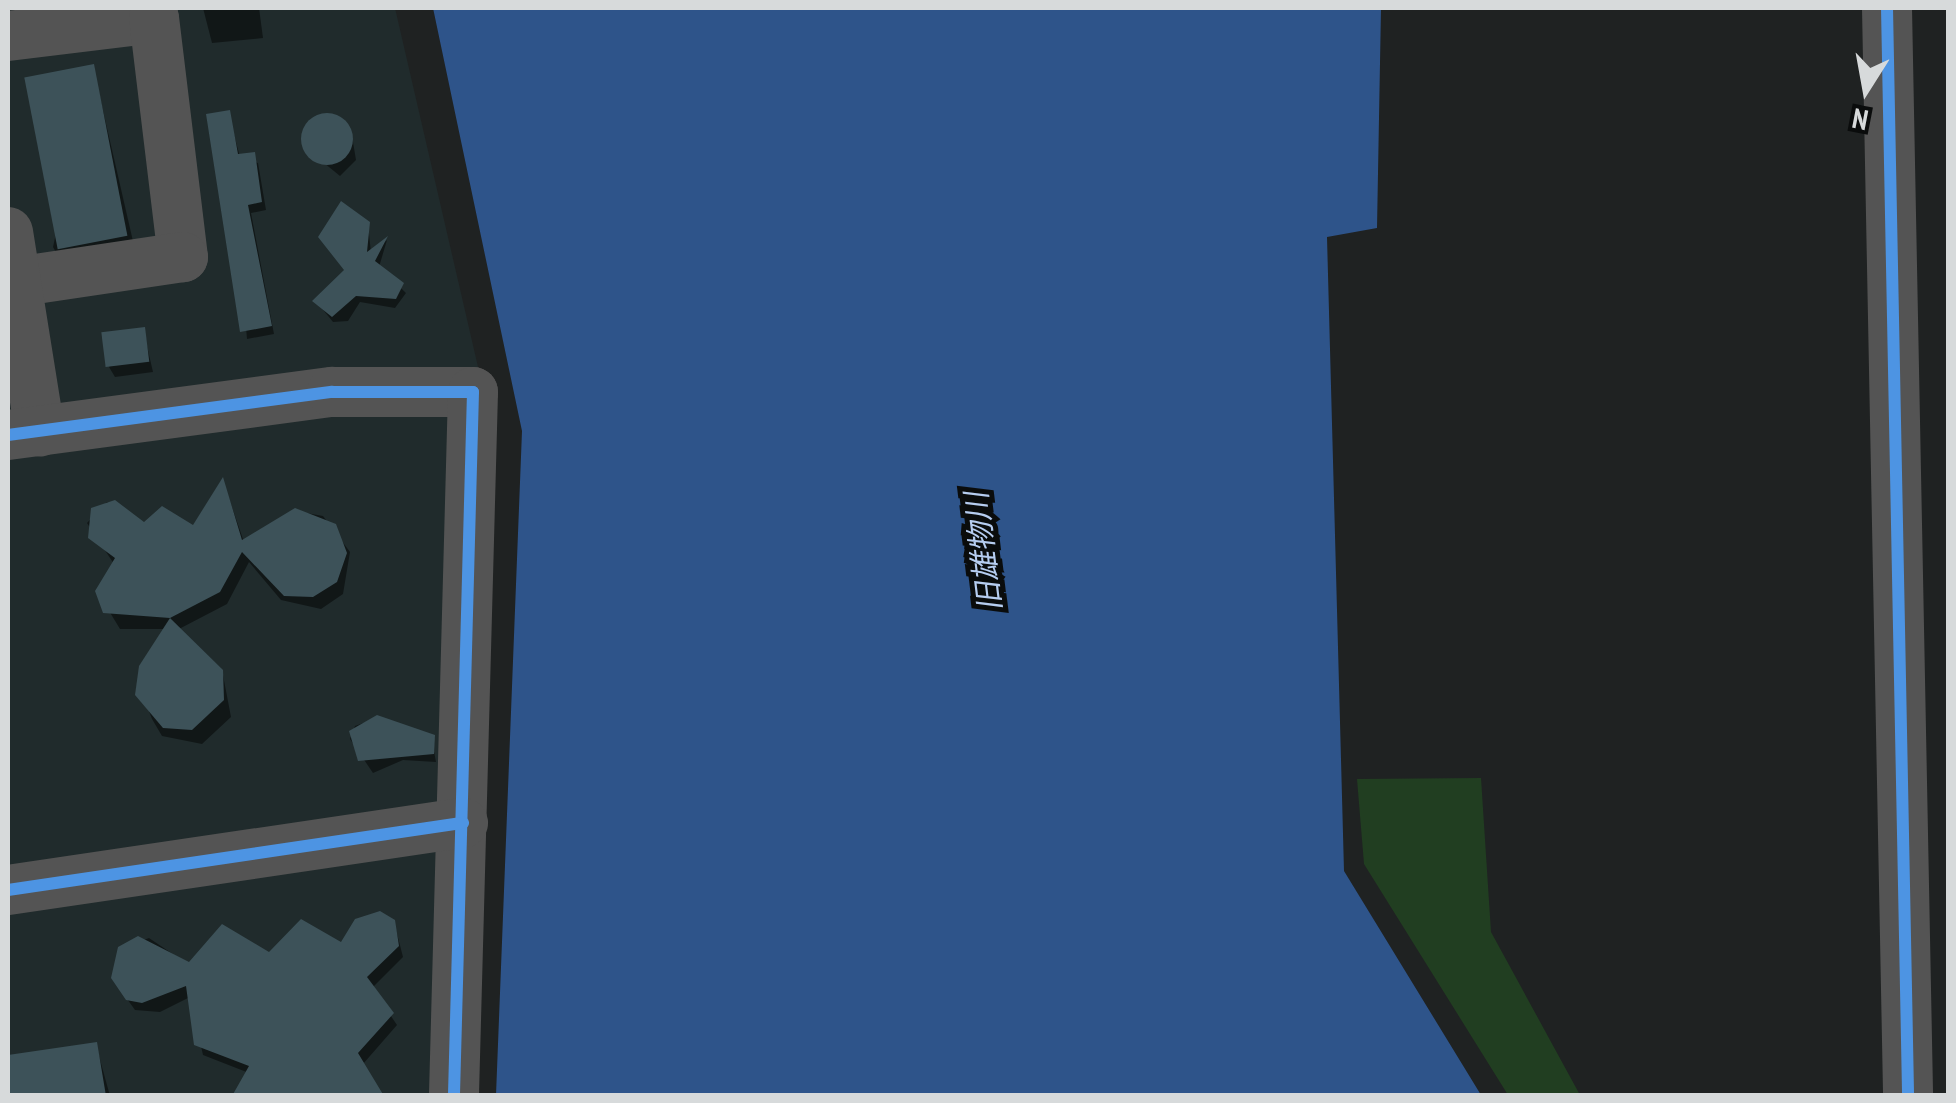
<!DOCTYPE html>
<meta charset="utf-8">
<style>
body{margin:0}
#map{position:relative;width:1956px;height:1103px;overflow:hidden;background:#1f2222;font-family:"PT Sans Narrow","Noto Sans JP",sans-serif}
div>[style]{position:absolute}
.built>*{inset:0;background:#202b2c}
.green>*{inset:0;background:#213e21}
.water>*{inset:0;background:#2e548a}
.shadow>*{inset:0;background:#0007}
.building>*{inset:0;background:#3d5259;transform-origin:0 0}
.round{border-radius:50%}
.minor>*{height:50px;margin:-25px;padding:0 25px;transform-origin:25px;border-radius:25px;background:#545454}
.cycleway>*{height:12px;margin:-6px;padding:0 6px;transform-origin:6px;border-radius:6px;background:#4d94e3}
span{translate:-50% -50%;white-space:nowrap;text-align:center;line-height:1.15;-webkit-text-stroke:10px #0a0c0c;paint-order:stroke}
.water-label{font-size:30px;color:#b6cdf0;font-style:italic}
.frame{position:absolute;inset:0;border:10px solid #d7dadb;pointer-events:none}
.north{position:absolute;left:1816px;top:40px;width:100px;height:100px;-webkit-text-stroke:8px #0a0c0c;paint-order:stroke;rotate:191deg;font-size:28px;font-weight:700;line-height:40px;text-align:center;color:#d7dadb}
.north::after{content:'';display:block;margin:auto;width:35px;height:45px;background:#d7dadb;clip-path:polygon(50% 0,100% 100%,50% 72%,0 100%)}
</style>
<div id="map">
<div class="built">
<i style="clip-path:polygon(8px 8px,395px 8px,488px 410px,462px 1095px,8px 1095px)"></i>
</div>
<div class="green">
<i style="clip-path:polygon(1481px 778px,1491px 932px,1580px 1095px,1508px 1095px,1364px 864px,1357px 779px)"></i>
</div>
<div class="water">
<i style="clip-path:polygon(433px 8px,1381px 8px,1377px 228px,1327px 237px,1344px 871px,1481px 1095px,496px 1095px,522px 431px)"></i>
</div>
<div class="shadow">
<i style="clip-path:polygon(203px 8px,259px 8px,263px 38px,212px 43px)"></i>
<i style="clip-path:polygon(93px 67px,135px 250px,61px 261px,53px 247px)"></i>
<i style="clip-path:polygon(228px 112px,240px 157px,258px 163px,266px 210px,251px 213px,274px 334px,247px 339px)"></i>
<i style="clip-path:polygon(316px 119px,346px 125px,352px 136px,356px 160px,340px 176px,302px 145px)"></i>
<i style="clip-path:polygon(368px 224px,371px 253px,387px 240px,379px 267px,406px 293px,395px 308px,360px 302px,348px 321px,333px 322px,316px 301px,346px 271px)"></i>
<i style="clip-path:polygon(143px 329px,153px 372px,115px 377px,109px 367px)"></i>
<i style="clip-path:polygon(223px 481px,244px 542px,295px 511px,323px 516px,350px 552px,343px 594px,321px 609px,281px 600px,249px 562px,227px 604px,179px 629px,223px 675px,231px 717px,202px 744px,162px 736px,152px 719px,137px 681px,166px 629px,120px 629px,97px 591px,114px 564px,87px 523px,107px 502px,144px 525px,194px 529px)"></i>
<i style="clip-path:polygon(377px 718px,431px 736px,436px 762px,403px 760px,373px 773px,350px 739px,355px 726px)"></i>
<i style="clip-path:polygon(394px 922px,403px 957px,372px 988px,397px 1025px,363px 1064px,249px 1073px,203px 1055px,190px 997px,160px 1012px,135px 1010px,120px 989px,120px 949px,149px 938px,189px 965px,342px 946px)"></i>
<i style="clip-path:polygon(96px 1045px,110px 1096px,8px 1096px,8px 1058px)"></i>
</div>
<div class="building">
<i style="left:94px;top:64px;width:175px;height:71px;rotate:79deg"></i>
<i style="clip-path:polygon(230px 110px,238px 154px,255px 152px,262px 202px,248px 205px,272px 326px,240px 332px,206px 114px)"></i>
<i class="round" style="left:301px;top:113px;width:52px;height:52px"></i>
<i style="clip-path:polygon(341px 201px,370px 222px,367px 252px,388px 236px,375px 261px,404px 283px,396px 299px,356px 296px,332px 317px,312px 301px,344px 270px,318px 237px)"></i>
<i style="left:145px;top:327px;width:35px;height:44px;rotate:83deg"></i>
<i style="clip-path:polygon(223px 477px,242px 540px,295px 508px,336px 524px,347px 553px,337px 582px,313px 597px,284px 596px,242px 552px,220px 592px,170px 618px,103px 613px,95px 591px,115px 558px,88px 538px,91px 508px,115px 500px,144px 522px,162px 506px,193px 525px)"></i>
<i style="clip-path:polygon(170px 618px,223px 670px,224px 700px,192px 730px,163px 728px,135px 695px,139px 666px)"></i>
<i style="clip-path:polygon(377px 715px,435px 735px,434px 754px,358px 761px,349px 731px)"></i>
<i style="clip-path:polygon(380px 911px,395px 920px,399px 946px,367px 977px,394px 1013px,358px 1053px,384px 1096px,232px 1096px,249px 1066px,194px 1045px,186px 986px,142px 1003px,126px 1000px,111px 978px,118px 947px,138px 936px,189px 962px,222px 924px,269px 952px,301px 919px,341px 942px,355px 919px)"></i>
<i style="clip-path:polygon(97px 1042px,106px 1096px,8px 1096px,8px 1055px)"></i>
</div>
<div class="minor">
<i style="left:1887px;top:8px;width:1088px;rotate:88.89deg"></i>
<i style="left:8px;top:36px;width:147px;rotate:-7deg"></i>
<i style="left:154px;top:18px;width:241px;rotate:83.1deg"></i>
<i style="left:183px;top:257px;width:170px;rotate:171.5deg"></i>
<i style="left:8px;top:232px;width:202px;rotate:80.9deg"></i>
<i style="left:8px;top:435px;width:327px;rotate:-7.6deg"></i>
<i style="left:332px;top:392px;width:141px"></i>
<i style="left:473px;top:392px;width:704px;rotate:91.55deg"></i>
<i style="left:8px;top:890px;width:460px;rotate:-8.4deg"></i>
</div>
<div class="cycleway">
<i style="left:1887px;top:8px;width:1088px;rotate:88.89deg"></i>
<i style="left:8px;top:435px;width:327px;rotate:-7.6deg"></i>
<i style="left:332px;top:392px;width:141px"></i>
<i style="left:473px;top:392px;width:704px;rotate:91.55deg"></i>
<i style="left:8px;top:890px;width:460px;rotate:-8.4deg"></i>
</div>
<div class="water-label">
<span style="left:983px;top:552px;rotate:-97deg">旧雄物川</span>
</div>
<div class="frame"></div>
<div class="north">N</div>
</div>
